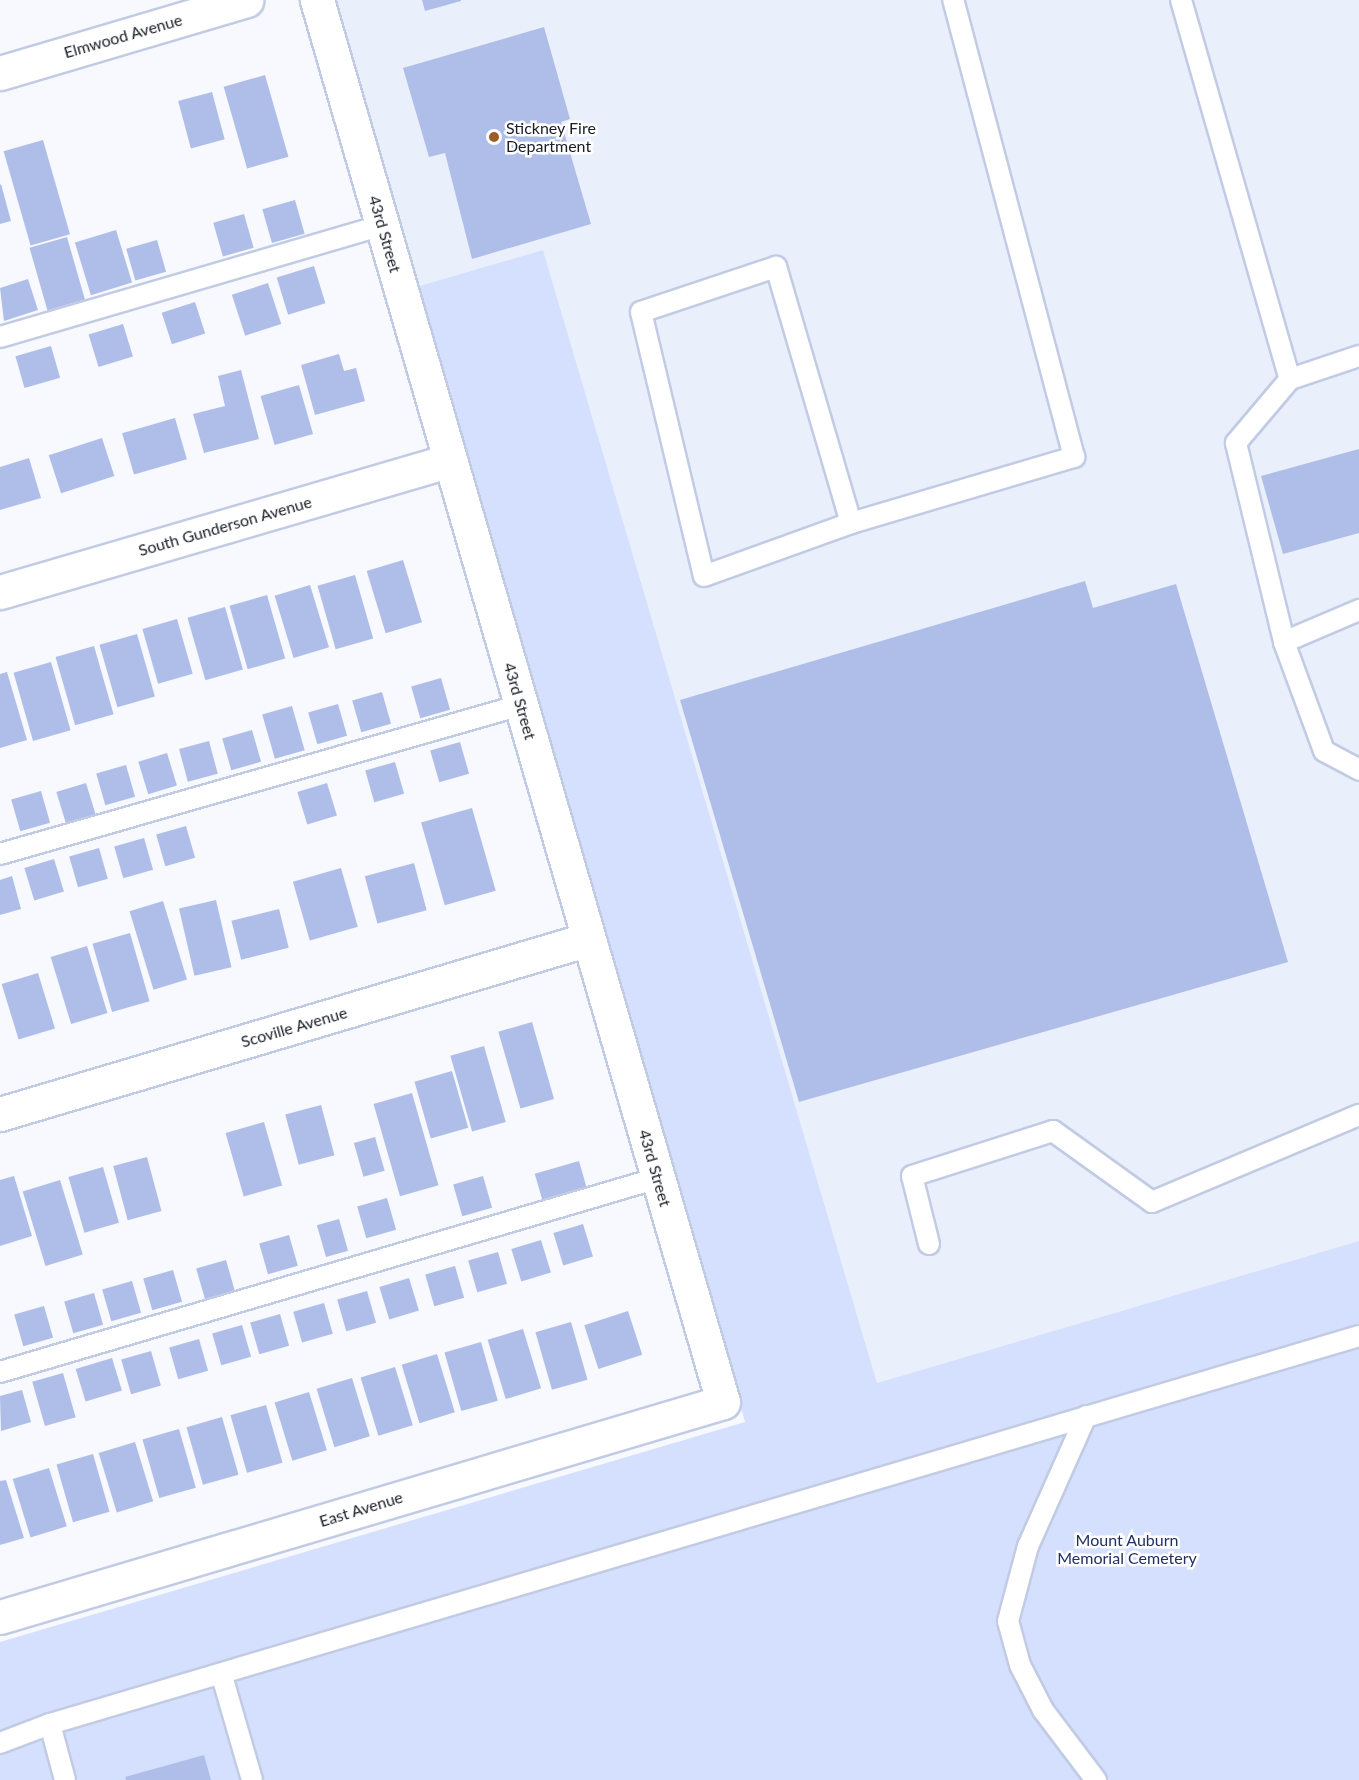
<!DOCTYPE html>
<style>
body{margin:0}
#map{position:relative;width:1359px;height:1780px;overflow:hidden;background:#f7f9fe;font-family:Lato,sans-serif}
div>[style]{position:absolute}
.built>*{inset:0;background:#eaeffc}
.green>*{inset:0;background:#d5e0ff}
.building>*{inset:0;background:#afbee9;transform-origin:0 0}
.roads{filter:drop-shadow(2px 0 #c2cbe4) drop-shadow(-2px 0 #c2cbe4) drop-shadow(0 2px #c2cbe4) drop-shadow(0 -2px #c2cbe4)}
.lane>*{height:20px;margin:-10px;padding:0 10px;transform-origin:10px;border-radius:10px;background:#fff}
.street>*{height:33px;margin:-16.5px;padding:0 16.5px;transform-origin:16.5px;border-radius:16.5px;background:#fff}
.dots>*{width:16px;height:16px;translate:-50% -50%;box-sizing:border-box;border:3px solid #fff;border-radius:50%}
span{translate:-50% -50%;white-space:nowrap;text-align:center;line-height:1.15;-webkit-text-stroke:5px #fff;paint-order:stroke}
.street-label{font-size:16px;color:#1a1d26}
.poi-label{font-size:16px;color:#1a1d26}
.left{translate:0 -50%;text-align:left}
.park-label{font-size:16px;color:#223063}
</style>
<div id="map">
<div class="built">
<i style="clip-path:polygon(332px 0,1359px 0,1359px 1241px,877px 1383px,543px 250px,416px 287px)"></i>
</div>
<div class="green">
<i style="clip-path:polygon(543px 250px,877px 1383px,1359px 1241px,1359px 1780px,0 1780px,0 1642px,745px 1422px,416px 287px)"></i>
</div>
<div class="building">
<i style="clip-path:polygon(422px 0,461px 0,461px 1px,425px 11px)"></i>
<i style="clip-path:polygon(544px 27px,570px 119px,561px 122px,591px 224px,472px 259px,445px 153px,429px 157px,403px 68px)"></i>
<i style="left:265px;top:75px;width:85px;height:43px;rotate:74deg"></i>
<i style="left:212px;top:92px;width:49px;height:35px;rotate:75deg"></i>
<i style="left:43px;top:140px;width:98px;height:41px;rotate:74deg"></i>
<i style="clip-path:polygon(1px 184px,11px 221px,0 224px,0 185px)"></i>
<i style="left:295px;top:200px;width:35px;height:34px;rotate:74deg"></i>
<i style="left:244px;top:214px;width:35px;height:32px;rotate:74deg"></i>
<i style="left:116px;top:230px;width:55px;height:43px;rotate:73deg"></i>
<i style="left:67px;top:237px;width:65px;height:39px;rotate:74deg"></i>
<i style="left:157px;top:240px;width:33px;height:32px;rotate:74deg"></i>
<i style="left:314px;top:266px;width:39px;height:39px;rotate:73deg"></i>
<i style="clip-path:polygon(28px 279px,38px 310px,4px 321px,0 288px)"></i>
<i style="left:268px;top:283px;width:43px;height:38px;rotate:72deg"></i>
<i style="left:195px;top:302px;width:33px;height:35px;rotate:72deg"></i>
<i style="left:123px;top:324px;width:34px;height:36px;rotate:73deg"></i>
<i style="left:51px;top:346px;width:33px;height:37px;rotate:74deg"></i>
<i style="clip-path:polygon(339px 354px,344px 371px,356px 368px,365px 401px,315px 415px,301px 365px)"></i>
<i style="clip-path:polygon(241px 370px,259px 439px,204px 453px,193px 414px,225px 406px,218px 376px)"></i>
<i style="left:299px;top:385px;width:51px;height:40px;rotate:74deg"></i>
<i style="left:175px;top:418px;width:43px;height:55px;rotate:74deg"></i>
<i style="left:102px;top:438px;width:40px;height:56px;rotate:72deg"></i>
<i style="clip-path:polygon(1359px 449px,1359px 533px,1283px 554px,1261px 476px)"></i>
<i style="clip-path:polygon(29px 458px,41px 498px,0 510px,0 467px)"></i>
<i style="left:403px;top:560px;width:65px;height:38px;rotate:73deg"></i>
<i style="left:355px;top:575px;width:66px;height:39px;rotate:74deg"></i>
<i style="clip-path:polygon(1085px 581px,1093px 608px,1176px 584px,1288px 962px,799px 1102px,680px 700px)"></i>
<i style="left:310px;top:585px;width:65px;height:37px;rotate:73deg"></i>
<i style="left:267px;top:595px;width:66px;height:39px;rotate:74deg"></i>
<i style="left:225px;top:607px;width:65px;height:39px;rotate:74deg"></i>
<i style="left:177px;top:619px;width:57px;height:36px;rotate:74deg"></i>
<i style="left:137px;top:634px;width:65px;height:39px;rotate:74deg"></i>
<i style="left:94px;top:646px;width:71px;height:40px;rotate:74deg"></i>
<i style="left:51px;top:662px;width:71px;height:39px;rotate:74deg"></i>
<i style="clip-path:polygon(7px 672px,27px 740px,0 748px,0 674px)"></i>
<i style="left:441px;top:678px;width:33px;height:31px;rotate:74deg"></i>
<i style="left:382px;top:692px;width:33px;height:31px;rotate:74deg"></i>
<i style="left:338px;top:704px;width:33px;height:31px;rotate:74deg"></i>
<i style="left:292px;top:706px;width:46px;height:31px;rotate:74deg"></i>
<i style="left:252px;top:730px;width:33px;height:31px;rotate:74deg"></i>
<i style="left:209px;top:741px;width:34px;height:31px;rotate:75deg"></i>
<i style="left:460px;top:742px;width:33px;height:31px;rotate:74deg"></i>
<i style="left:167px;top:753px;width:34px;height:30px;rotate:73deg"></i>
<i style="left:395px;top:762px;width:33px;height:31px;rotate:74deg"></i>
<i style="left:126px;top:765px;width:33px;height:31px;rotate:74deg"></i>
<i style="left:86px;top:783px;width:34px;height:31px;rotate:73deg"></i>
<i style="left:327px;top:783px;width:34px;height:31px;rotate:73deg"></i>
<i style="left:41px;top:791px;width:33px;height:31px;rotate:74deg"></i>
<i style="left:472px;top:808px;width:86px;height:53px;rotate:74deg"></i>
<i style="left:186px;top:826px;width:33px;height:31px;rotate:74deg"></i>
<i style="left:144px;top:838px;width:33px;height:31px;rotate:74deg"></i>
<i style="left:99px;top:848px;width:32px;height:31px;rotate:74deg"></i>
<i style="left:54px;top:859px;width:34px;height:31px;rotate:73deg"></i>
<i style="left:414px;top:863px;width:49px;height:51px;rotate:75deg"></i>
<i style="left:341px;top:868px;width:61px;height:50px;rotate:74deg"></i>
<i style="clip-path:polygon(12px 876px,21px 909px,0 915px,0 880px)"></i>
<i style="left:216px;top:900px;width:69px;height:38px;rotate:77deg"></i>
<i style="left:163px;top:901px;width:82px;height:35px;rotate:73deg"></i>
<i style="left:279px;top:909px;width:40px;height:49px;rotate:76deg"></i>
<i style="left:130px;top:933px;width:71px;height:39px;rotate:74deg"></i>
<i style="left:87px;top:946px;width:70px;height:38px;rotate:73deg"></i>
<i style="left:38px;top:973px;width:58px;height:38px;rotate:73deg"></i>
<i style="left:532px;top:1022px;width:80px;height:35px;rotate:74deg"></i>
<i style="left:484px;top:1046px;width:79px;height:35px;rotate:74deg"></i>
<i style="left:452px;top:1071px;width:59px;height:39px;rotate:74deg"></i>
<i style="left:412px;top:1093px;width:96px;height:40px;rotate:74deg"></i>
<i style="left:321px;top:1105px;width:52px;height:37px;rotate:75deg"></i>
<i style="left:264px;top:1122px;width:66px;height:40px;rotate:74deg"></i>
<i style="left:375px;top:1137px;width:35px;height:22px;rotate:74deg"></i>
<i style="left:147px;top:1157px;width:56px;height:35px;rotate:75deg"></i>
<i style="left:579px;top:1161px;width:29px;height:46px;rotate:74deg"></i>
<i style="left:103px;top:1167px;width:58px;height:36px;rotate:74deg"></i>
<i style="clip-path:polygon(14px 1176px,32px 1236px,0 1246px,0 1180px)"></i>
<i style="left:483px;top:1176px;width:33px;height:31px;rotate:74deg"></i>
<i style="left:60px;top:1180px;width:78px;height:39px;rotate:73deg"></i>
<i style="left:387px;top:1198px;width:33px;height:31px;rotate:74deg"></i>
<i style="left:339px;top:1219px;width:33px;height:23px;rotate:74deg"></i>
<i style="left:583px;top:1224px;width:34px;height:31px;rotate:73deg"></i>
<i style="left:289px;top:1235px;width:32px;height:31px;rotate:74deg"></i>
<i style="left:541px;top:1240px;width:34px;height:31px;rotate:73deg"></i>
<i style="left:498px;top:1252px;width:33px;height:31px;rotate:74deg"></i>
<i style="left:226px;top:1260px;width:33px;height:31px;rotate:74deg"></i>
<i style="left:455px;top:1266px;width:33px;height:31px;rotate:74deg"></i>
<i style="left:173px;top:1270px;width:33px;height:31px;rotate:74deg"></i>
<i style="left:409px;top:1278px;width:34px;height:31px;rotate:73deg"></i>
<i style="left:132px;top:1281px;width:33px;height:31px;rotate:74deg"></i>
<i style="left:367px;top:1291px;width:33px;height:31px;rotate:74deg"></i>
<i style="left:94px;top:1293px;width:33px;height:31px;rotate:74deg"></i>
<i style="left:324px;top:1303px;width:32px;height:32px;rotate:74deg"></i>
<i style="left:44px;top:1306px;width:33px;height:31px;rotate:74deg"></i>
<i style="left:628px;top:1311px;width:46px;height:46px;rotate:72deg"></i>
<i style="left:280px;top:1314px;width:33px;height:31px;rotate:74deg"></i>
<i style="left:571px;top:1322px;width:60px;height:37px;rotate:74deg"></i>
<i style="left:242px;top:1325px;width:33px;height:31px;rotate:74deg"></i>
<i style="left:523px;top:1329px;width:62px;height:37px;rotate:73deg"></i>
<i style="left:199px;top:1339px;width:33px;height:31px;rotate:74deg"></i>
<i style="left:481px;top:1342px;width:61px;height:38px;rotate:74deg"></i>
<i style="left:151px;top:1351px;width:36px;height:31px;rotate:74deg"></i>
<i style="left:437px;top:1354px;width:61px;height:37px;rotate:73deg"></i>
<i style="left:112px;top:1358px;width:34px;height:38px;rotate:73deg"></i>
<i style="left:395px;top:1367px;width:61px;height:36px;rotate:73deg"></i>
<i style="left:63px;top:1373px;width:46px;height:32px;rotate:74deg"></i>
<i style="left:352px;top:1378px;width:61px;height:37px;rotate:73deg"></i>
<i style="clip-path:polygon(22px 1390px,31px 1422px,1px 1431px,0 1396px)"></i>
<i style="left:309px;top:1392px;width:61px;height:36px;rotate:73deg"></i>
<i style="left:266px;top:1405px;width:60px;height:37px;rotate:74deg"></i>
<i style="left:222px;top:1417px;width:60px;height:37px;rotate:74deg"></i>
<i style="left:179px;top:1429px;width:61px;height:38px;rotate:74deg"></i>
<i style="left:135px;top:1442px;width:62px;height:38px;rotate:73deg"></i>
<i style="left:93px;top:1454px;width:60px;height:38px;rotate:74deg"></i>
<i style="left:49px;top:1468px;width:61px;height:38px;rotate:73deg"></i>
<i style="clip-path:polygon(6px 1480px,24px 1538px,0 1545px,0 1481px)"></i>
<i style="clip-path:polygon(204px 1755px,211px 1780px,126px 1780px,125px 1777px)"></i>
</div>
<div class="roads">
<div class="lane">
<i style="left:1181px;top:0;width:394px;rotate:74deg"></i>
<i style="left:1290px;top:379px;width:84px;rotate:130.2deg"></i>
<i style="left:1236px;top:443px;width:205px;rotate:76.4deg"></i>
<i style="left:1284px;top:642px;width:82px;rotate:-23.1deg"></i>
<i style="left:0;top:337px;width:398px;rotate:-16.3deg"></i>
<i style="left:1290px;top:379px;width:73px;rotate:-18.4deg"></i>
<i style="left:851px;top:523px;width:267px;rotate:-106.3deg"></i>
<i style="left:776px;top:267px;width:142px;rotate:161.6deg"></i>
<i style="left:641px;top:312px;width:271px;rotate:76.6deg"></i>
<i style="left:704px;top:576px;width:156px;rotate:-19.8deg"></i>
<i style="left:851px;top:523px;width:233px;rotate:-16.5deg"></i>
<i style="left:1074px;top:457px;width:473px;rotate:-104.8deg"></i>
<i style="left:1284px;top:642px;width:116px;rotate:69.8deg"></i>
<i style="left:1324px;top:751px;width:40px;rotate:28deg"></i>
<i style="left:0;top:854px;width:542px;rotate:-15.96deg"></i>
<i style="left:929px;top:1244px;width:70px;rotate:-104deg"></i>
<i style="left:912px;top:1176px;width:148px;rotate:-17.7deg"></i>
<i style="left:1053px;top:1131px;width:122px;rotate:35.6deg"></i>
<i style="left:1152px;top:1202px;width:225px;rotate:-22.8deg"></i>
<i style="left:0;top:1372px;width:686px;rotate:-16.43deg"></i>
<i style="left:1086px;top:1416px;width:142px;rotate:114deg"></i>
<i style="left:1028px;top:1546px;width:78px;rotate:104.9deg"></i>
<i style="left:1008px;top:1621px;width:46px;rotate:74.7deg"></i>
<i style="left:1020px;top:1665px;width:51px;rotate:62.9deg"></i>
<i style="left:1043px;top:1710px;width:88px;rotate:52.9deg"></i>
<i style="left:222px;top:1676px;width:108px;rotate:73.9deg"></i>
<i style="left:50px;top:1724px;width:58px;rotate:75deg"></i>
<i style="left:0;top:1743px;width:53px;rotate:-20.8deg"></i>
<i style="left:50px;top:1724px;width:1365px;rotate:-16.51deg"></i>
</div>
<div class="street">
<i style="left:0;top:73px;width:257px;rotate:-16.5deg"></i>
<i style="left:0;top:592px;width:469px;rotate:-16.3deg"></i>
<i style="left:0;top:1114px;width:614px;rotate:-16.55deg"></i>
<i style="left:0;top:1617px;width:754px;rotate:-16.56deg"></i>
<i style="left:723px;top:1402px;width:1460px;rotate:-106.15deg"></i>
</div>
</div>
<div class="dots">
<i style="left:494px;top:137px;background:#9c5d24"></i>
</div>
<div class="street-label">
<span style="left:123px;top:36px;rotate:-16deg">Elmwood Avenue</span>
<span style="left:385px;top:234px;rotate:74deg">43rd Street</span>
<span style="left:225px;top:526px;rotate:-16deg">South Gunderson Avenue</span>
<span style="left:520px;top:701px;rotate:74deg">43rd Street</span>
<span style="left:294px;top:1027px;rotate:-16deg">Scoville Avenue</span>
<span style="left:655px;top:1168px;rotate:74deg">43rd Street</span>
<span style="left:361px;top:1509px;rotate:-17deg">East Avenue</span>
</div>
<div class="poi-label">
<span class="left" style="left:506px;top:137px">Stickney Fire<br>Department</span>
</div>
<div class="park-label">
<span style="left:1127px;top:1549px">Mount Auburn<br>Memorial Cemetery</span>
</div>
</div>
